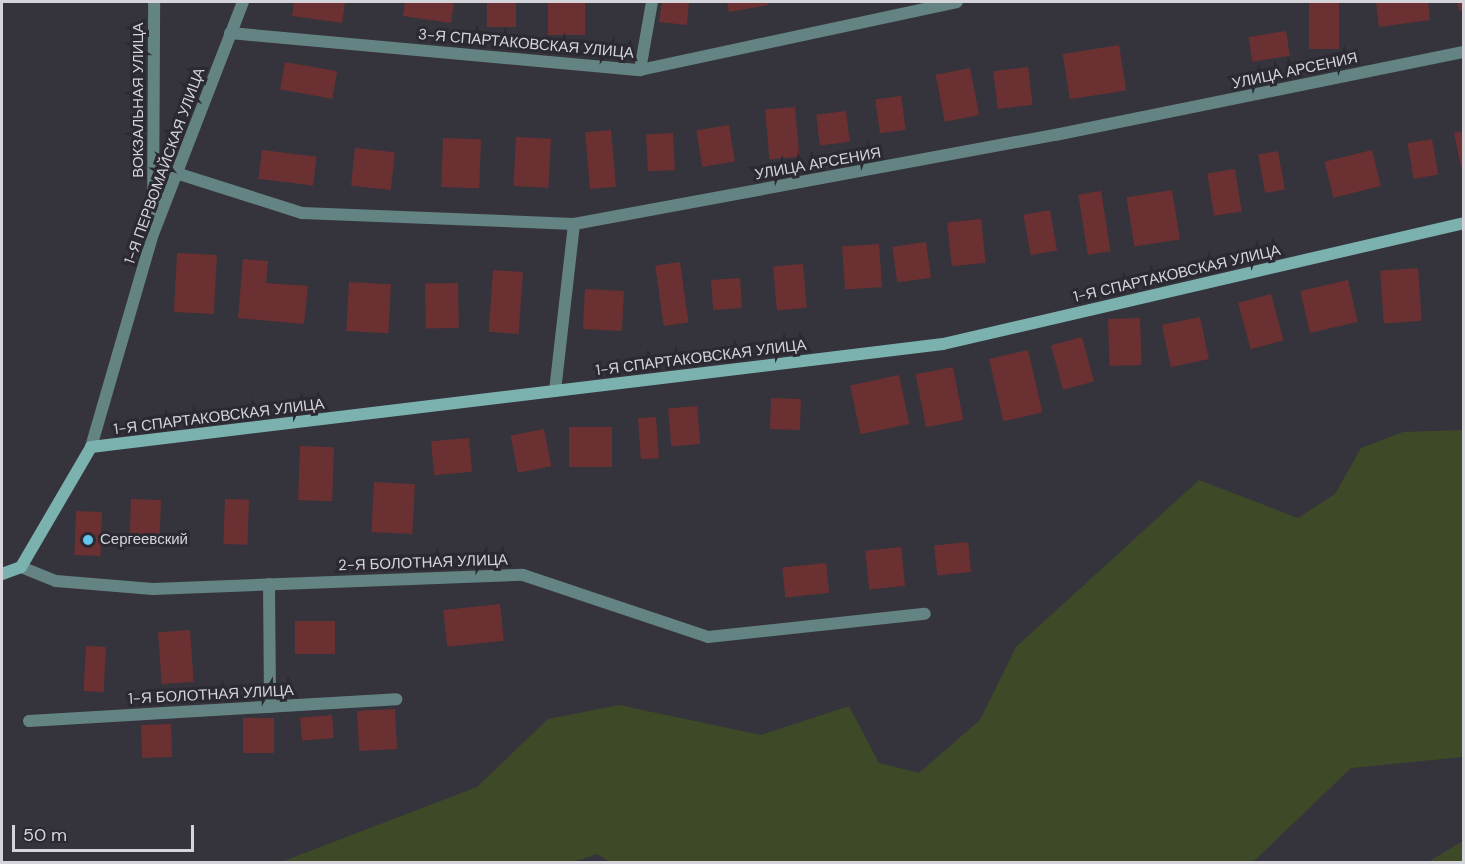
<!DOCTYPE html>
<meta charset="utf-8">
<style>
body{margin:0}
#map{position:relative;width:1465px;height:864px;overflow:hidden;background:#35333c;font-family:"DM Sans",sans-serif}
div>[style]{position:absolute}
.green>*{inset:0;background:#3e4a27}
.building>*{inset:0;background:#6b3132;transform-origin:0 0}
.street>*{height:12px;margin:-6px;padding:0 6px;transform-origin:6px;border-radius:6px;background:#638482}
.secondary>*{height:12px;margin:-6px;padding:0 6px;transform-origin:6px;border-radius:6px;background:#7bb1ae}
.dots>*{width:16px;height:16px;translate:-50% -50%;box-sizing:border-box;border:3px solid #2b2932;border-radius:50%}
span{translate:-50% -50%;white-space:nowrap;text-align:center;line-height:1.15;-webkit-text-stroke:6px #2b2932;paint-order:stroke}
.street-label{font-size:15px;color:#d5d4db}
.poi-label{font-size:15px;color:#d5d4db}
.left{translate:0 -50%;text-align:left}
.frame{position:absolute;inset:0;border:3px solid #d5d4db;pointer-events:none}
.scale{position:absolute;left:12px;top:825px;width:182px;height:27px;box-sizing:border-box;border:3px solid #d5d4db;border-top:0;padding-left:8px;font-size:18px;line-height:21px;white-space:nowrap;color:#d5d4db;-webkit-text-stroke:4px #2b2932;paint-order:stroke}
</style>
<div id="map">
<div class="green">
<i style="clip-path:polygon(1463px 430px,1463px 757px,1351px 768px,1253px 862px,610px 862px,597px 854px,573px 862px,281px 862px,477px 787px,548px 719px,619px 705px,761px 735px,849px 706px,879px 763px,919px 773px,980px 720px,1016px 647px,1199px 480px,1298px 518px,1335px 494px,1361px 448px,1403px 432px)"></i>
<i style="clip-path:polygon(1463px 841px,1463px 862px,1428px 862px)"></i>
</div>
<div class="building">
<i style="clip-path:polygon(294px 2px,345px 2px,342px 23px,292px 16px)"></i>
<i style="clip-path:polygon(405px 2px,454px 2px,451px 23px,403px 16px)"></i>
<i style="left:487px;top:2px;width:29px;height:25px"></i>
<i style="left:548px;top:2px;width:37px;height:33px"></i>
<i style="clip-path:polygon(662px 2px,689px 2px,687px 25px,659px 22px)"></i>
<i style="clip-path:polygon(727px 2px,768px 2px,768px 5px,729px 12px)"></i>
<i style="left:1309px;top:2px;width:30px;height:47px"></i>
<i style="clip-path:polygon(1376px 2px,1428px 2px,1430px 20px,1379px 27px)"></i>
<i style="clip-path:polygon(1458px 2px,1464px 2px,1464px 11px,1459px 11px)"></i>
<i style="left:1286px;top:31px;width:25px;height:38px;rotate:81deg"></i>
<i style="left:1119px;top:45px;width:46px;height:57px;rotate:81deg"></i>
<i style="left:285px;top:62px;width:53px;height:28px;rotate:10deg"></i>
<i style="left:1028px;top:67px;width:38px;height:35px;rotate:83deg"></i>
<i style="left:970px;top:68px;width:48px;height:35px;rotate:79deg"></i>
<i style="left:901px;top:96px;width:34px;height:26px;rotate:82deg"></i>
<i style="left:795px;top:107px;width:50px;height:30px;rotate:85deg"></i>
<i style="left:846px;top:111px;width:31px;height:30px;rotate:83deg"></i>
<i style="left:729px;top:125px;width:37px;height:33px;rotate:81deg"></i>
<i style="left:611px;top:130px;width:57px;height:26px;rotate:85deg"></i>
<i style="clip-path:polygon(1464px 131px,1464px 167px,1461px 167px,1454px 133px)"></i>
<i style="left:673px;top:133px;width:37px;height:27px;rotate:87deg"></i>
<i style="left:516px;top:137px;width:35px;height:49px;rotate:3deg"></i>
<i style="left:443px;top:138px;width:38px;height:49px;rotate:2deg"></i>
<i style="left:1432px;top:139px;width:36px;height:25px;rotate:80deg"></i>
<i style="left:355px;top:148px;width:40px;height:38px;rotate:6deg"></i>
<i style="left:262px;top:150px;width:55px;height:29px;rotate:7deg"></i>
<i style="left:1372px;top:150px;width:37px;height:49px;rotate:76deg"></i>
<i style="left:1278px;top:151px;width:39px;height:20px;rotate:80deg"></i>
<i style="left:1235px;top:169px;width:43px;height:28px;rotate:81deg"></i>
<i style="left:1172px;top:190px;width:50px;height:46px;rotate:81deg"></i>
<i style="left:1101px;top:191px;width:61px;height:23px;rotate:81deg"></i>
<i style="left:1050px;top:210px;width:41px;height:27px;rotate:80deg"></i>
<i style="left:981px;top:219px;width:44px;height:34px;rotate:84deg"></i>
<i style="left:926px;top:242px;width:36px;height:34px;rotate:82deg"></i>
<i style="left:879px;top:244px;width:43px;height:37px;rotate:86deg"></i>
<i style="left:177px;top:253px;width:40px;height:59px;rotate:3deg"></i>
<i style="clip-path:polygon(243px 259px,268px 261px,266px 283px,308px 286px,304px 324px,238px 318px)"></i>
<i style="left:680px;top:262px;width:61px;height:25px;rotate:82deg"></i>
<i style="left:803px;top:264px;width:44px;height:30px;rotate:85deg"></i>
<i style="left:1418px;top:268px;width:53px;height:38px;rotate:86deg"></i>
<i style="left:493px;top:270px;width:30px;height:62px;rotate:4deg"></i>
<i style="left:740px;top:278px;width:30px;height:29px;rotate:86deg"></i>
<i style="left:1348px;top:280px;width:43px;height:49px;rotate:77deg"></i>
<i style="left:349px;top:282px;width:42px;height:49px;rotate:3deg"></i>
<i style="left:458px;top:283px;width:45px;height:33px;rotate:89deg"></i>
<i style="left:585px;top:289px;width:39px;height:40px;rotate:3deg"></i>
<i style="left:1271px;top:294px;width:48px;height:34px;rotate:75deg"></i>
<i style="left:1200px;top:317px;width:43px;height:39px;rotate:78deg"></i>
<i style="left:1140px;top:318px;width:47px;height:32px;rotate:88deg"></i>
<i style="left:1082px;top:337px;width:46px;height:32px;rotate:75deg"></i>
<i style="left:1028px;top:350px;width:64px;height:40px;rotate:77deg"></i>
<i style="left:953px;top:367px;width:54px;height:38px;rotate:79deg"></i>
<i style="left:899px;top:375px;width:50px;height:50px;rotate:78deg"></i>
<i style="left:771px;top:398px;width:30px;height:31px;rotate:2deg"></i>
<i style="left:697px;top:406px;width:38px;height:29px;rotate:85deg"></i>
<i style="left:656px;top:417px;width:41px;height:18px;rotate:86deg"></i>
<i style="left:569px;top:427px;width:43px;height:40px"></i>
<i style="left:544px;top:429px;width:38px;height:34px;rotate:79deg"></i>
<i style="left:469px;top:438px;width:34px;height:38px;rotate:85deg"></i>
<i style="left:300px;top:446px;width:34px;height:54px;rotate:2deg"></i>
<i style="left:374px;top:482px;width:41px;height:50px;rotate:3deg"></i>
<i style="left:131px;top:499px;width:30px;height:46px;rotate:2deg"></i>
<i style="left:225px;top:499px;width:24px;height:45px;rotate:2deg"></i>
<i style="left:76px;top:511px;width:26px;height:44px;rotate:2deg"></i>
<i style="left:968px;top:542px;width:30px;height:34px;rotate:84deg"></i>
<i style="left:901px;top:547px;width:39px;height:36px;rotate:84deg"></i>
<i style="left:826px;top:563px;width:30px;height:44px;rotate:84deg"></i>
<i style="left:500px;top:604px;width:37px;height:57px;rotate:84deg"></i>
<i style="left:295px;top:621px;width:40px;height:33px"></i>
<i style="left:190px;top:630px;width:52px;height:32px;rotate:86deg"></i>
<i style="left:86px;top:646px;width:20px;height:45px;rotate:3deg"></i>
<i style="left:395px;top:709px;width:40px;height:38px;rotate:87deg"></i>
<i style="left:332px;top:715px;width:23px;height:32px;rotate:85deg"></i>
<i style="left:243px;top:718px;width:31px;height:35px"></i>
<i style="left:171px;top:724px;width:33px;height:30px;rotate:88deg"></i>
</div>
<div class="street">
<i style="left:230px;top:33px;width:412px;rotate:5.2deg"></i>
<i style="left:640px;top:70px;width:324px;rotate:-12.1deg"></i>
<i style="left:640px;top:70px;width:69px;rotate:-80deg"></i>
<i style="left:176px;top:173px;width:132px;rotate:17.6deg"></i>
<i style="left:302px;top:213px;width:272px;rotate:2.3deg"></i>
<i style="left:574px;top:224px;width:489px;rotate:-10.5deg"></i>
<i style="left:1055px;top:135px;width:417px;rotate:-11.5deg"></i>
<i style="left:153px;top:225px;width:223px;rotate:-89.7deg"></i>
<i style="left:555px;top:391px;width:168px;rotate:-83.5deg"></i>
<i style="left:91px;top:447px;width:222px;rotate:-73.8deg"></i>
<i style="left:153px;top:234px;width:249px;rotate:-68.8deg"></i>
<i style="left:21px;top:567px;width:38px;rotate:22deg"></i>
<i style="left:56px;top:581px;width:97px;rotate:4.7deg"></i>
<i style="left:153px;top:589px;width:370px;rotate:-2.2deg"></i>
<i style="left:523px;top:575px;width:195px;rotate:18.5deg"></i>
<i style="left:708px;top:637px;width:218px;rotate:-6.1deg"></i>
<i style="left:269px;top:584px;width:123px;rotate:89.5deg"></i>
<i style="left:29px;top:721px;width:368px;rotate:-3.4deg"></i>
</div>
<div class="secondary">
<i style="left:2px;top:574px;width:20px;rotate:-20deg"></i>
<i style="left:21px;top:567px;width:139px;rotate:-59.7deg"></i>
<i style="left:91px;top:447px;width:858px;rotate:-6.89deg"></i>
<i style="left:943px;top:344px;width:535px;rotate:-13.07deg"></i>
</div>
<div class="dots">
<i style="left:88px;top:540px;background:#64c5ee"></i>
</div>
<div class="street-label">
<span style="left:526px;top:44px;rotate:5deg">3-Я СПАРТАКОВСКАЯ УЛИЦА</span>
<span style="left:1295px;top:71px;rotate:-12deg">УЛИЦА АРСЕНИЯ</span>
<span style="left:139px;top:100px;rotate:-90deg">ВОКЗАЛЬНАЯ УЛИЦА</span>
<span style="left:818px;top:164px;rotate:-10deg">УЛИЦА АРСЕНИЯ</span>
<span style="left:165px;top:166px;rotate:-70deg">1-Я ПЕРВОМАЙСКАЯ УЛИЦА</span>
<span style="left:1177px;top:274px;rotate:-13deg">1-Я СПАРТАКОВСКАЯ УЛИЦА</span>
<span style="left:701px;top:358px;rotate:-7deg">1-Я СПАРТАКОВСКАЯ УЛИЦА</span>
<span style="left:219px;top:417px;rotate:-7deg">1-Я СПАРТАКОВСКАЯ УЛИЦА</span>
<span style="left:423px;top:563px;rotate:-2deg">2-Я БОЛОТНАЯ УЛИЦА</span>
<span style="left:211px;top:695px;rotate:-3deg">1-Я БОЛОТНАЯ УЛИЦА</span>
</div>
<div class="poi-label">
<span class="left" style="left:100px;top:540px">Сергеевский</span>
</div>
<div class="frame"></div>
<div class="scale">50 m</div>
</div>
